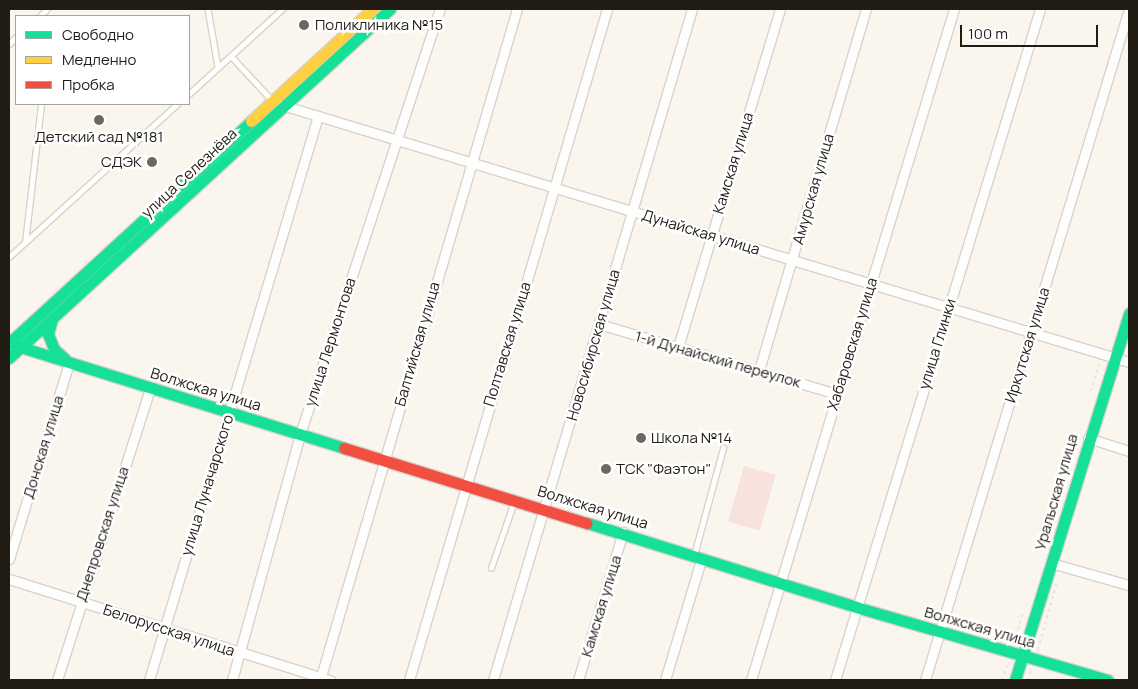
<!DOCTYPE html>
<meta charset="utf-8">
<style>
body{margin:0}
#map{position:relative;width:1138px;height:689px;overflow:hidden;background:#faf6ee;font-family:Manrope,sans-serif}
div>[style]{position:absolute}
.green>*{inset:0;background:#f7e2de;transform-origin:0 0}
.path>*{height:2px;margin-top:-1px;transform-origin:0;background:repeating-linear-gradient(90deg,#e5e3e1 0 2.5px,transparent 0 6.5px)}
.roads{filter:drop-shadow(1px 0 #d7d2cb) drop-shadow(-1px 0 #d7d2cb) drop-shadow(0 1px #d7d2cb) drop-shadow(0 -1px #d7d2cb)}
.lane>*{height:4.5px;margin:-2.25px;padding:0 2.25px;transform-origin:2.25px;border-radius:2.25px;background:#fefefc}
.street>*{height:9px;margin:-4.5px;padding:0 4.5px;transform-origin:4.5px;border-radius:4.5px;background:#fefefc}
.fast>*{height:11px;margin:-5.5px;padding:0 5.5px;transform-origin:5.5px;border-radius:5.5px;background:#16e098}
.slow>*{height:11px;margin:-5.5px;padding:0 5.5px;transform-origin:5.5px;border-radius:5.5px;background:#ffcf43}
.jam>*{height:11px;margin:-5.5px;padding:0 5.5px;transform-origin:5.5px;border-radius:5.5px;background:#f24e42}
.dots>*{width:14px;height:14px;translate:-50% -50%;box-sizing:border-box;border:2px solid #fff;border-radius:50%}
span{translate:-50% -50%;white-space:nowrap;text-align:center;line-height:1.15;-webkit-text-stroke:5px #fff;paint-order:stroke}
.poi-label{font-size:15px;color:#201c14}
.left{translate:0 -50%;text-align:left}
.right{translate:-100% -50%;text-align:right}
.street-label{font-size:15px;color:#201c14}
.frame{position:absolute;inset:0;border:10px solid #201c14;pointer-events:none}
.legend{position:absolute;left:15px;top:15px;width:175px;height:90px;box-sizing:border-box;background:#fff;border:1px solid #a6a4a1;margin:0;padding:6px 9px;list-style:none;font-size:15px;color:#201c14}
.legend li{display:flex;align-items:center;gap:10px;height:25px}
.legend b{width:25px;border:1px solid #a6a4a1}
.scale{position:absolute;left:960px;top:25px;width:138px;height:22px;box-sizing:border-box;border:2px solid #201c14;border-top:0;padding-left:6px;font-size:15px;line-height:18px;white-space:nowrap;color:#201c14;-webkit-text-stroke:4px #fff;paint-order:stroke}
</style>
<div id="map">
<div class="green">
<i style="left:744px;top:466px;width:33px;height:58px;rotate:16deg"></i>
</div>
<div class="path">
<i style="left:1091px;top:391px;width:30px;rotate:-73deg"></i>
<i style="left:1014px;top:642px;width:30px;rotate:-73deg"></i>
<i style="left:1038px;top:649px;width:70px;rotate:-74.2deg"></i>
<i style="left:1002px;top:680px;width:18px;rotate:-71deg"></i>
<i style="left:1028px;top:680px;width:13px;rotate:-72deg"></i>
</div>
<div class="roads">
<div class="lane">
<i style="left:208px;top:9px;width:59px;rotate:80.2deg"></i>
<i style="left:40px;top:16px;width:10px;rotate:-45deg"></i>
<i style="left:9px;top:44px;width:10px;rotate:-45deg"></i>
<i style="left:231px;top:56px;width:59px;rotate:47.1deg"></i>
<i style="left:189px;top:94px;width:126px;rotate:-42.4deg"></i>
<i style="left:25px;top:243px;width:140px;rotate:-83.4deg"></i>
<i style="left:9px;top:257px;width:227px;rotate:-42.3deg"></i>
<i style="left:694px;top:555px;width:111px;rotate:-74.8deg"></i>
<i style="left:491px;top:568px;width:70px;rotate:-70.8deg"></i>
</div>
<div class="street">
<i style="left:282px;top:105px;width:885px;rotate:16.88deg"></i>
<i style="left:599px;top:324px;width:248px;rotate:16.4deg"></i>
<i style="left:678px;top:347px;width:353px;rotate:-73.2deg"></i>
<i style="left:759px;top:370px;width:377px;rotate:-73.5deg"></i>
<i style="left:1088px;top:438px;width:43px;rotate:17.6deg"></i>
<i style="left:9px;top:559px;width:205px;rotate:-73deg"></i>
<i style="left:1051px;top:563px;width:81px;rotate:15.8deg"></i>
<i style="left:9px;top:579px;width:337px;rotate:17.5deg"></i>
<i style="left:57px;top:680px;width:306px;rotate:-72.3deg"></i>
<i style="left:149px;top:680px;width:589px;rotate:-73.32deg"></i>
<i style="left:232px;top:680px;width:255px;rotate:-74.5deg"></i>
<i style="left:300px;top:434px;width:447px;rotate:-71.8deg"></i>
<i style="left:320px;top:680px;width:699px;rotate:-73.64deg"></i>
<i style="left:409px;top:680px;width:700px;rotate:-73.56deg"></i>
<i style="left:493px;top:680px;width:700px;rotate:-73.48deg"></i>
<i style="left:578px;top:680px;width:155px;rotate:-73.1deg"></i>
<i style="left:665px;top:680px;width:128px;rotate:-73.3deg"></i>
<i style="left:751px;top:680px;width:701px;rotate:-73.17deg"></i>
<i style="left:835px;top:680px;width:702px;rotate:-73.01deg"></i>
<i style="left:925px;top:680px;width:701px;rotate:-73.09deg"></i>
</div>
<div class="fast">
<i style="left:52px;top:319px;width:16px;rotate:105deg"></i>
<i style="left:48px;top:334px;width:16px;rotate:68deg"></i>
<i style="left:54px;top:349px;width:15px;rotate:42deg"></i>
<i style="left:9px;top:343px;width:328px;rotate:-42.5deg"></i>
<i style="left:14px;top:345px;width:346px;rotate:17.3deg"></i>
<i style="left:9px;top:358px;width:517px;rotate:-42.49deg"></i>
<i style="left:587px;top:523px;width:282px;rotate:17.3deg"></i>
<i style="left:856px;top:607px;width:262px;rotate:16.2deg"></i>
<i style="left:1015px;top:680px;width:384px;rotate:-72.7deg"></i>
</div>
<div class="slow">
<i style="left:251px;top:121px;width:166px;rotate:-42.6deg"></i>
</div>
<div class="jam">
<i style="left:344px;top:448px;width:254px;rotate:17.2deg"></i>
</div>
</div>
<div class="dots">
<i style="left:304px;top:25px;background:#6c6860"></i>
<i style="left:99px;top:120px;background:#6c6860"></i>
<i style="left:152px;top:162px;background:#6c6860"></i>
<i style="left:641px;top:438px;background:#6c6860"></i>
<i style="left:606px;top:469px;background:#6c6860"></i>
</div>
<div class="poi-label">
<span class="left" style="left:315px;top:25px">Поликлиника №15</span>
<span style="left:99px;top:137px">Детский сад №181</span>
<span class="right" style="left:142px;top:162px">СДЭК</span>
<span class="left" style="left:651px;top:438px">Школа №14</span>
<span class="left" style="left:616px;top:469px">ТСК "Фаэтон"</span>
</div>
<div class="street-label">
<span style="left:733px;top:163px;rotate:-73deg">Камская улица</span>
<span style="left:189px;top:173px;rotate:-43deg">улица Селезнёва</span>
<span style="left:813px;top:189px;rotate:-74deg">Амурская улица</span>
<span style="left:701px;top:232px;rotate:17deg">Дунайская улица</span>
<span style="left:330px;top:342px;rotate:-72deg">улица Лермонтова</span>
<span style="left:417px;top:344px;rotate:-74deg">Балтийская улица</span>
<span style="left:507px;top:344px;rotate:-73deg">Полтавская улица</span>
<span style="left:852px;top:344px;rotate:-73deg">Хабаровская улица</span>
<span style="left:937px;top:344px;rotate:-73deg">улица Глинки</span>
<span style="left:593px;top:345px;rotate:-74deg">Новосибирская улица</span>
<span style="left:1027px;top:345px;rotate:-73deg">Иркутская улица</span>
<span style="left:718px;top:359px;rotate:16deg">1-й Дунайский переулок</span>
<span style="left:206px;top:389px;rotate:17deg">Волжская улица</span>
<span style="left:43px;top:447px;rotate:-73deg">Донская улица</span>
<span style="left:207px;top:485px;rotate:-73deg">улица Луначарского</span>
<span style="left:1056px;top:492px;rotate:-74deg">Уральская улица</span>
<span style="left:593px;top:507px;rotate:17deg">Волжская улица</span>
<span style="left:102px;top:534px;rotate:-72deg">Днепровская улица</span>
<span style="left:601px;top:606px;rotate:-73deg">Камская улица</span>
<span style="left:980px;top:627px;rotate:16deg">Волжская улица</span>
<span style="left:169px;top:630px;rotate:18deg">Белорусская улица</span>
</div>
<div class="frame"></div>
<ul class="legend">
<li><b style="height:6px;background:#16e098"></b>Свободно</li>
<li><b style="height:6px;background:#ffcf43"></b>Медленно</li>
<li><b style="height:6px;background:#f24e42"></b>Пробка</li>
</ul>
<div class="scale">100 m</div>
</div>
